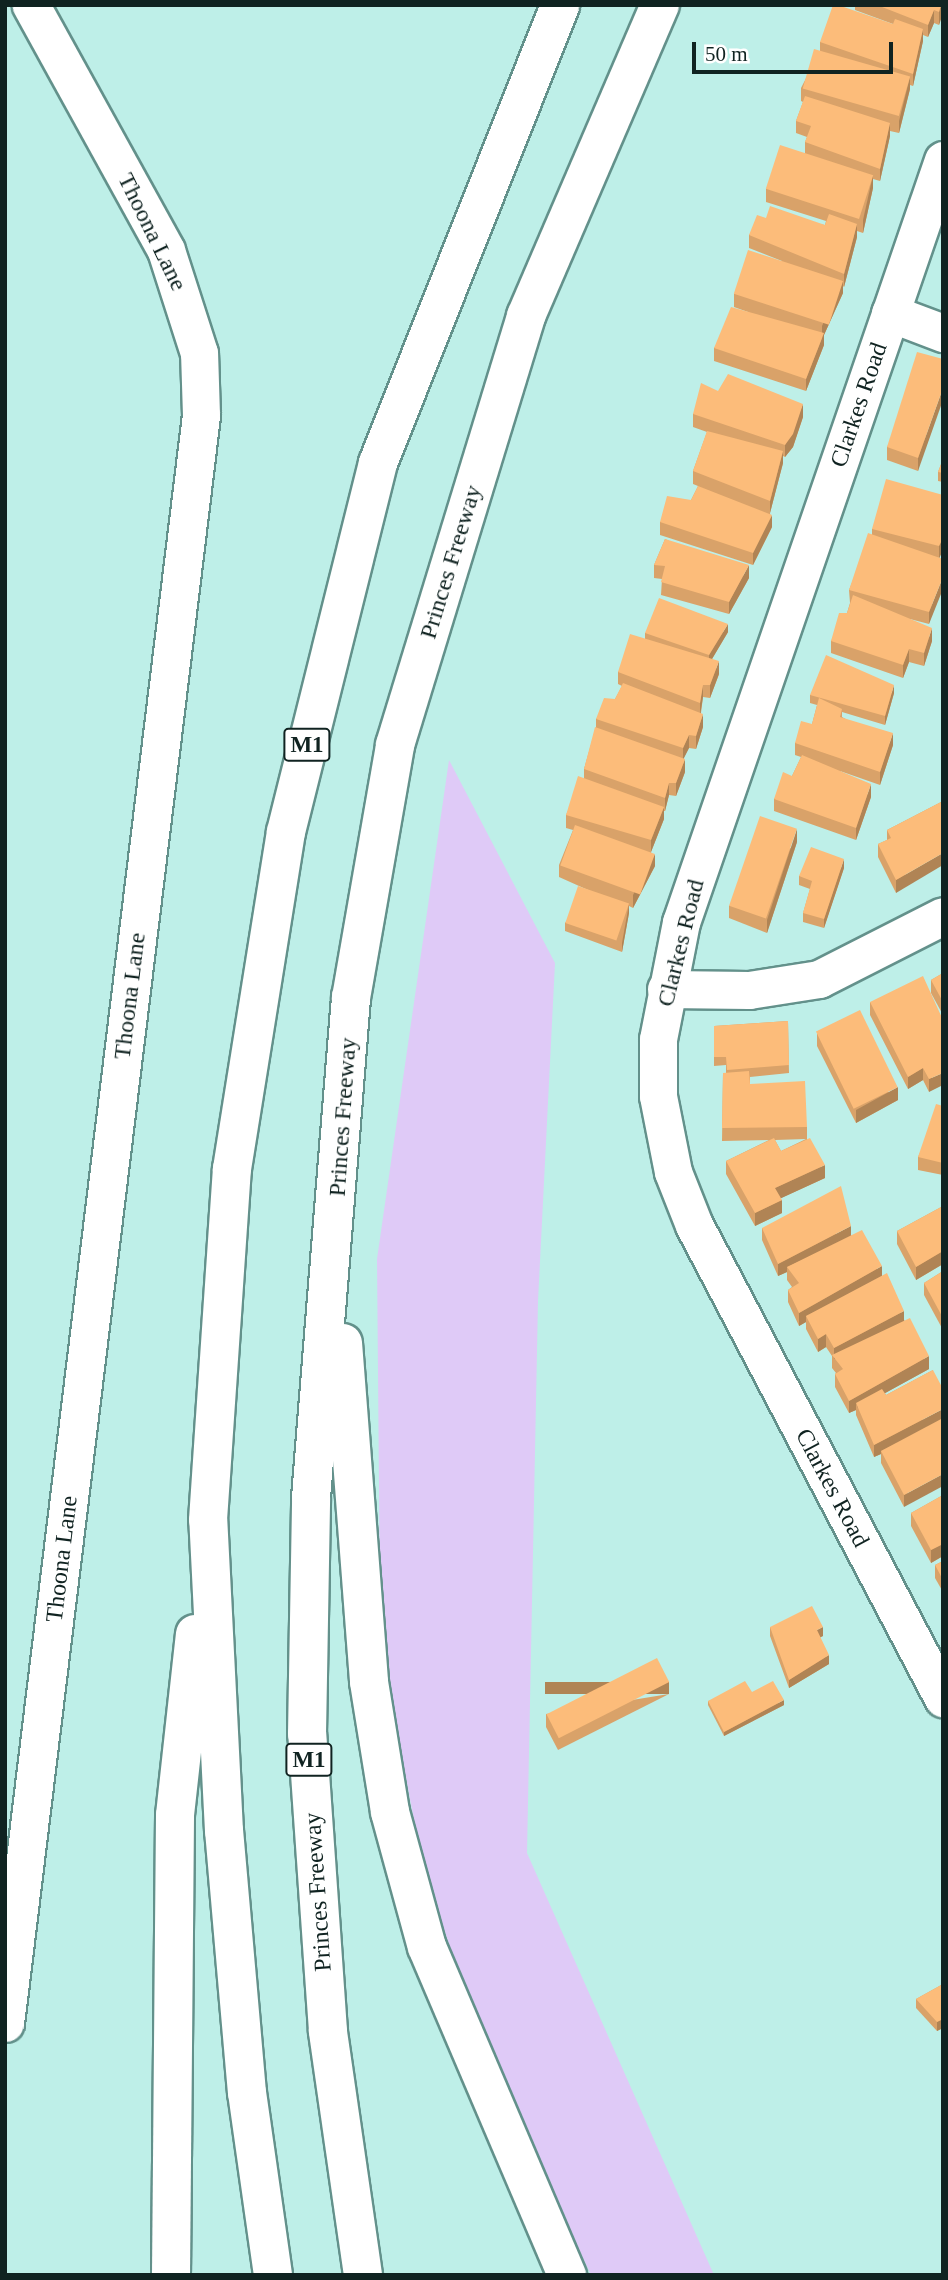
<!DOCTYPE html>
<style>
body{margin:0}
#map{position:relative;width:948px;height:2280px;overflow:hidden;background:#beefe8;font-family:Georgia,serif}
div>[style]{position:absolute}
.green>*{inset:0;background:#dfcaf7}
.roads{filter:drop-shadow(2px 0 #63918b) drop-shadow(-2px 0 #63918b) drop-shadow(0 2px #63918b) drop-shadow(0 -2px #63918b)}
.minor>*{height:37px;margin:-18.5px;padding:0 18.5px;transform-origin:18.5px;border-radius:18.5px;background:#fff}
.highway>*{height:38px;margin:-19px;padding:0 19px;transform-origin:19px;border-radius:19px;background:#fff}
.wall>*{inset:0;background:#d9a269}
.shaded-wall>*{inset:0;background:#b08455;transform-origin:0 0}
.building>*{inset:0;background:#fcbc7a;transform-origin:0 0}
span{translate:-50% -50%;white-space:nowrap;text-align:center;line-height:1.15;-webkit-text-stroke:6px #fff;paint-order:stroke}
.shield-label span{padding:2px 5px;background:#fff;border:2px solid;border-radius:5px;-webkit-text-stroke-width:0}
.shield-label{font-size:23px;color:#102321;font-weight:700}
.street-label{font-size:24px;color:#102321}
.frame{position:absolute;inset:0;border:7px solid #102321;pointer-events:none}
.scale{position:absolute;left:692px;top:42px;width:201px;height:32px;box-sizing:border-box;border:4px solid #102321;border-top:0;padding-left:9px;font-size:21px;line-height:24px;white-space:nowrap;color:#102321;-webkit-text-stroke:5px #fff;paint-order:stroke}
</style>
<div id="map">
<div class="green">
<i style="clip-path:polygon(449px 760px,555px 963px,538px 1301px,527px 1853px,714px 2275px,591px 2275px,483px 2045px,423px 1867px,388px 1684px,380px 1597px,377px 1259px)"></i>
</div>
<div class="roads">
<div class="minor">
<i style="left:943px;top:160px;width:806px;rotate:108.97deg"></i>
<i style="left:681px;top:922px;width:119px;rotate:101.1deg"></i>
<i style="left:658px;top:1039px;width:57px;rotate:90deg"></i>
<i style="left:658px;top:1096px;width:77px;rotate:78.8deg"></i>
<i style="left:673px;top:1172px;width:57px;rotate:68.4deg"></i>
<i style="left:694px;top:1225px;width:535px;rotate:62.24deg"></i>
<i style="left:890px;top:313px;width:57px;rotate:20.7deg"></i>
<i style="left:666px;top:989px;width:83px;rotate:0.7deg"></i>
<i style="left:749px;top:990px;width:71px;rotate:-8.9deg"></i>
<i style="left:819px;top:979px;width:139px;rotate:-26.9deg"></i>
<i style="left:5px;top:2023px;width:1620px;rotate:-83.05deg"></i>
<i style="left:201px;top:415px;width:62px;rotate:-91.8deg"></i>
<i style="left:199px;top:353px;width:108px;rotate:-107.8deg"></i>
<i style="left:166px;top:250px;width:280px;rotate:-118.9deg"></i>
</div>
<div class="highway">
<i style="left:343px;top:1343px;width:340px;rotate:85.6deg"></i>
<i style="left:369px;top:1682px;width:132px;rotate:80.8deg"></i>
<i style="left:390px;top:1812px;width:140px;rotate:74.7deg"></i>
<i style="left:427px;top:1947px;width:357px;rotate:66.9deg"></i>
<i style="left:171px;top:2275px;width:460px;rotate:-89.5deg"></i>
<i style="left:175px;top:1815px;width:182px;rotate:-83.7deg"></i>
<i style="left:273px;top:2275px;width:184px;rotate:-98.1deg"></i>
<i style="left:247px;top:2093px;width:263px;rotate:-95deg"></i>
<i style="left:224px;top:1831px;width:311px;rotate:-92.9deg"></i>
<i style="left:208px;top:1520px;width:352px;rotate:-86.1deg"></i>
<i style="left:232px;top:1169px;width:341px;rotate:-80.9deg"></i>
<i style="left:286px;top:832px;width:380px;rotate:-76deg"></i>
<i style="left:378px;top:463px;width:493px;rotate:-68.3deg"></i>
<i style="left:363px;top:2275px;width:246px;rotate:-98.2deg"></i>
<i style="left:328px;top:2031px;width:298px;rotate:-94deg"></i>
<i style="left:307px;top:1734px;width:236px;rotate:-89deg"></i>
<i style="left:311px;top:1498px;width:502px;rotate:-85.43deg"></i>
<i style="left:351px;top:998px;width:257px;rotate:-80.1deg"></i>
<i style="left:395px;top:745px;width:449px;rotate:-73deg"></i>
<i style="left:526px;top:316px;width:339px;rotate:-66.7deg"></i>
</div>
</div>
<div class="wall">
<i style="clip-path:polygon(855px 5px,943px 5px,939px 25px,934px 23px,928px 37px,923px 35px,923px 41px,913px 86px,910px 85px,910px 89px,899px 133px,890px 131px,890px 136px,880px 181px,873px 179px,873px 188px,863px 233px,857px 231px,857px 237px,844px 287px,843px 286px,843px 293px,824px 335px,824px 345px,806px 391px,714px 361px,714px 348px,748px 312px,734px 307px,734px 294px,782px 261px,749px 248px,749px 235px,766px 218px,825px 225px,826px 221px,766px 202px,766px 189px,805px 153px,805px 142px,807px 137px,796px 133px,796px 121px,803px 102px,801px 101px,801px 88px,820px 51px,820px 42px,893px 24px,855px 10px)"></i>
<i style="clip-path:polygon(943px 359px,918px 471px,887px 460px,887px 447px)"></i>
<i style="clip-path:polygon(718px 391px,803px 417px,793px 447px,785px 457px,783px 456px,783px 463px,770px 513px,772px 527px,753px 565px,660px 535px,660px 522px,691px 500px,698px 486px,693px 484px,693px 471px,707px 432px,693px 427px,693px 414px)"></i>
<i style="clip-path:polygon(943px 459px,943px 482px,938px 481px,938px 472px)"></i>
<i style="clip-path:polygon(943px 495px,943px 550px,939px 557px,929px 624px,910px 619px,932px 641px,924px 666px,909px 662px,903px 678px,831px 653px,831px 641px,847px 613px,850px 603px,849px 590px,872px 534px,872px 529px)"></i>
<i style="clip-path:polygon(665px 539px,749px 578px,729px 614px,661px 595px,662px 579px,654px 578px,654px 565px)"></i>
<i style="clip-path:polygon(728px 632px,712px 659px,719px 674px,710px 698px,703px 697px,701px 713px,703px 727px,696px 749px,689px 748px,683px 759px,685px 772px,676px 796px,669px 795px,665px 811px,664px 811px,664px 819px,651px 852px,655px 866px,633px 908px,629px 906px,629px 913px,622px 952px,565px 931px,565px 923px,588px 890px,559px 877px,559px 865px,573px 830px,566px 828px,566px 815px,584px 778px,584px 769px,596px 727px,596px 719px,615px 699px,622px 686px,618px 684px,618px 672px,645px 639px,645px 633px)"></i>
<i style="clip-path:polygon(894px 693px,885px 725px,842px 712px,842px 717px,893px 745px,880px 785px,840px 771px,871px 797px,856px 840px,774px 811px,774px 799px,792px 776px,801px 757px,795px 755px,795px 743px,812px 724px,817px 705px,810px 703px,810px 695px)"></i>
<i style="clip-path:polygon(943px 801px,896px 893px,878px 857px,878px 844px,887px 840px,887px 830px)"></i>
<i style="clip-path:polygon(797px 842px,767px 933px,729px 918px,729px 906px)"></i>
<i style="clip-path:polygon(844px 868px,824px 928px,803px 922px,803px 913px,810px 889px,799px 885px,799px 876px)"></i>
<i style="clip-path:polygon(943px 973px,943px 1015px,931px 993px,931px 980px)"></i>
<i style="clip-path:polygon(870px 1002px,943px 1020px,929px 1092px,923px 1080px,908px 1089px,870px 1015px)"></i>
<i style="clip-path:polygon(evenodd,788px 1021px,789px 1073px,750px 1077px,750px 1084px,807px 1127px,807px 1139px,825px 1178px,781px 1198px,782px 1213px,755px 1226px,726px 1174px,726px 1161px,769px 1140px,722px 1141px,723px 1073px,726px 1073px,726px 1065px,714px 1066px,714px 1026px,788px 1021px,806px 1139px,781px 1151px,775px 1140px,806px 1139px)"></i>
<i style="clip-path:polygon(817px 1033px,898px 1100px,856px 1123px,817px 1046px)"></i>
<i style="clip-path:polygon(943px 1106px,943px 1175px,918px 1170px,918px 1157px)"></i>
<i style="clip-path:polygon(943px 1206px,943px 1264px,916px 1280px,897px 1244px,897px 1231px)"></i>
<i style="clip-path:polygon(762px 1228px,851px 1235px,882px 1276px,929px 1369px,885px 1393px,886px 1395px,933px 1370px,904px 1507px,881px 1463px,881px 1454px,874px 1457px,856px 1415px,856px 1410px,849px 1413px,835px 1387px,835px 1374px,836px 1373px,832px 1368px,832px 1356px,826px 1347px,818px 1352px,806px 1329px,806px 1322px,799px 1326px,788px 1302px,788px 1290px,792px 1287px,787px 1280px,787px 1272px,778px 1276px,762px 1240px)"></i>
<i style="clip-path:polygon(943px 1271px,943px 1330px,924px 1295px,924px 1283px)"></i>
<i style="clip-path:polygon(943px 1495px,943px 1556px,931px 1563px,911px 1526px,911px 1513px)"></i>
<i style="clip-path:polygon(943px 1561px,943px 1592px,935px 1578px,935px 1565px)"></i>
<i style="clip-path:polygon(770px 1627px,823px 1636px,820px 1637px,829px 1664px,789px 1688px,770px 1636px)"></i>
<i style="clip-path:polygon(752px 1692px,784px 1705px,724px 1736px,708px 1705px,708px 1701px)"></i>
<i style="clip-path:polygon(669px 1694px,558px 1750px,546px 1727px,546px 1714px)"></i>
<i style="clip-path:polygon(943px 1984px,943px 2028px,937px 2031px,916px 2008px,916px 1999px)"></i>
</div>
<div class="shaded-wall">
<i style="clip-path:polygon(941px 5px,943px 5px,943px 14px,939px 25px,939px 12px)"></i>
<i style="clip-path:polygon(934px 10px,934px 23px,928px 37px,928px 25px)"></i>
<i style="clip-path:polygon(923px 29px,923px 41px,913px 86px,913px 74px)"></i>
<i style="clip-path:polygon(910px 77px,910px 89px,899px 133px,899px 121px)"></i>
<i style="clip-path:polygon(890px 123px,890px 136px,880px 181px,880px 169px)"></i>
<i style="clip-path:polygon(873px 175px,873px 188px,863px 233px,863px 220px)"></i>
<i style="clip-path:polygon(857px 224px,857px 237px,844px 287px,844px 274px)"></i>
<i style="clip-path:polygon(843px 280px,843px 293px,824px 335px,824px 345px,806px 391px,806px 379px,822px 338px,822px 326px)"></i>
<i style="clip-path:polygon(943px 388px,943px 400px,918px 471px,918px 458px)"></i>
<i style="clip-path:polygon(803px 404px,803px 417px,793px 447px,785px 457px,785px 445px)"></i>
<i style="clip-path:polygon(783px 451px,783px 463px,770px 513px,770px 501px)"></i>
<i style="clip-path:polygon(772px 515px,772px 527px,753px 565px,753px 553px)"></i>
<i style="clip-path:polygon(943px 538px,943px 550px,939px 559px,939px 546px)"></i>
<i style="clip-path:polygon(749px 565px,749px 578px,729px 614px,729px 602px)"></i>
<i style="clip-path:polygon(943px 577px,943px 589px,929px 624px,929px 612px)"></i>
<i style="clip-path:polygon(728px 624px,728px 632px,709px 664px,709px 655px)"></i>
<i style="clip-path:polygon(932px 628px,932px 641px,924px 666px,924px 653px)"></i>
<i style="clip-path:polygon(909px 649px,909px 662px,903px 678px,903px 665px)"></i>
<i style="clip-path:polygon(719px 661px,719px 674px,710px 698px,710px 685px)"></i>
<i style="clip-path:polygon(703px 685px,703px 697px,700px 716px,700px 703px)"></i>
<i style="clip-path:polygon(894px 685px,894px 693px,885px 725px,885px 716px)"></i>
<i style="clip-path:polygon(703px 714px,703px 727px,696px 749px,696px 736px)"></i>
<i style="clip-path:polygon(893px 733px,893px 745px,880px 785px,880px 772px)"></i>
<i style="clip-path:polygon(689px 735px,689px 748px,683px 760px,683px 748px)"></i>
<i style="clip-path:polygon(685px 759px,685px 772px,676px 796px,676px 783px)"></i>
<i style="clip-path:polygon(669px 783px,669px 795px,665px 811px,665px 798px)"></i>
<i style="clip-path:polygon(871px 784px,871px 797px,856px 840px,856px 828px)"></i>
<i style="clip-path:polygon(664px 807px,664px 819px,651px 852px,651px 840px)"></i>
<i style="clip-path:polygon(797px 829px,797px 842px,767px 933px,767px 920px)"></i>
<i style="clip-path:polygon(943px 853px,943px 865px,896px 893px,896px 880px)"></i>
<i style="clip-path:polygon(655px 854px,655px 866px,633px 908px,633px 895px)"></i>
<i style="clip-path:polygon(844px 859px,844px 868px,824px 928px,824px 919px)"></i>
<i style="clip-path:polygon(629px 904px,629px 913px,622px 952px,622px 943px)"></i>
<i style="clip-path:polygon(923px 1068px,923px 1080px,908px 1089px,908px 1077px)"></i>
<i style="clip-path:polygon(943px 1073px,943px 1085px,929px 1092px,929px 1079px)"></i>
<i style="clip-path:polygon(898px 1087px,898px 1100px,856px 1123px,856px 1110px)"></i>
<i style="clip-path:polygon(825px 1165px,825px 1178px,775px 1201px,775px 1188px)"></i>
<i style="clip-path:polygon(782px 1200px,782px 1213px,755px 1226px,755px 1213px)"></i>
<i style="clip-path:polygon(851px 1226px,851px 1238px,787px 1267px,787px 1272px,778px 1276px,778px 1264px)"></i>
<i style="clip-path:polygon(943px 1251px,943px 1264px,916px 1280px,916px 1267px)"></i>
<i style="clip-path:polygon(882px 1266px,882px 1279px,806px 1316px,806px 1322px,799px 1326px,799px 1313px)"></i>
<i style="clip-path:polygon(904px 1311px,904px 1324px,834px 1359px,834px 1348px)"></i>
<i style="clip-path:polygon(826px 1334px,826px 1347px,818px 1352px,818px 1339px)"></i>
<i style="clip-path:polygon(929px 1356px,929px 1369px,858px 1408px,856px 1403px,856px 1410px,849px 1413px,849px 1401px)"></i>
<i style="clip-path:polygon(943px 1409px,943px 1421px,881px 1451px,881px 1454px,874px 1457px,874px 1445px)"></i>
<i style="clip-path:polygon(943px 1474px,943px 1486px,904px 1507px,904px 1495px)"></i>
<i style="clip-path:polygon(943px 1544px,943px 1556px,931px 1563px,931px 1550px)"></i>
<i style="clip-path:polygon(823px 1627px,823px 1636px,817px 1639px,817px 1630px)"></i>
<i style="clip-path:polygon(829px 1655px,829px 1664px,789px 1688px,789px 1680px)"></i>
<i style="left:669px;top:1682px;width:12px;height:124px;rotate:90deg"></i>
<i style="clip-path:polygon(784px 1700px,784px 1705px,724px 1736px,724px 1732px)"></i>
<i style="clip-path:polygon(943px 2019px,943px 2028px,937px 2031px,937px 2022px)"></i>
</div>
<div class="building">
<i style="clip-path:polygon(833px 5px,838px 5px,893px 24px,895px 19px,923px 29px,913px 74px,820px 42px)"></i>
<i style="clip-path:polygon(877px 5px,941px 5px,939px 12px,934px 10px,928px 25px)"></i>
<i style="left:814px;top:49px;width:100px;height:41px;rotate:16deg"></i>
<i style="clip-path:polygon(805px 96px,890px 123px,880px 169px,805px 142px,811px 126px,796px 121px)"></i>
<i style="left:780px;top:145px;width:98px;height:46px;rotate:18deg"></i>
<i style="clip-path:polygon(770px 206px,825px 225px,829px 214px,857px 224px,844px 274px,749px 235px,757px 215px,766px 218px)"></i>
<i style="left:748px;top:250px;width:100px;height:46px;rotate:18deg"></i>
<i style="clip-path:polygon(731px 307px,824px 333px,806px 379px,714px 348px)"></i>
<i style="clip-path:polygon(917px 352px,943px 359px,943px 388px,918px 458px,887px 447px)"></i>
<i style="clip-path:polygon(728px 374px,803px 404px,793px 434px,785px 445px,693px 414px,701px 383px,718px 391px)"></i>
<i style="clip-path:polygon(707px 431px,783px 451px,770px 501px,693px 471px)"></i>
<i style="clip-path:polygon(943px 459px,943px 473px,938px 472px)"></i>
<i style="clip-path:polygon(886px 479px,943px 495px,943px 538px,939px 546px,872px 529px)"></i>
<i style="clip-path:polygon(698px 486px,772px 515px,753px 553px,660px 522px,667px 496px,691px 500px)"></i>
<i style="clip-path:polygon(868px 533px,943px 559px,943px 577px,929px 612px,849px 590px)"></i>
<i style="clip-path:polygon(665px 539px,749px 565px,729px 602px,661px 582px,665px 566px,654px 565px)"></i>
<i style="clip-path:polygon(853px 595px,932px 628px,924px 653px,909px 649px,903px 665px,831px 641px,839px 613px,847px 613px)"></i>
<i style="clip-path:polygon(659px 598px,728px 624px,709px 655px,645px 633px)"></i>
<i style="clip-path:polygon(630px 634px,719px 661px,710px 685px,703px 685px,700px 703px,618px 672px)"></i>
<i style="clip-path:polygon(826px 655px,894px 685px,885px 716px,810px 695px)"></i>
<i style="clip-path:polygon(623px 683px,703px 714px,696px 736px,689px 735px,683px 748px,596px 719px,604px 698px,615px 699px)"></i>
<i style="clip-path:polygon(819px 698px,842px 709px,840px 717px,893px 733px,880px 772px,795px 743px,801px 721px,812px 724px)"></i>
<i style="clip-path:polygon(595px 727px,685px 759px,676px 783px,669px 783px,665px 798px,584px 769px)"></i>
<i style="clip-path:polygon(802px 755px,871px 784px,856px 828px,774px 799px,783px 772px,792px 776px)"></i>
<i style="clip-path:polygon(578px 776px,664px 807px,651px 840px,566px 815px)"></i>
<i style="clip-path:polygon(943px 801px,943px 853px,896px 880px,878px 844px,891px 838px,887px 830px)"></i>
<i style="left:760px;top:816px;width:39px;height:95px;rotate:19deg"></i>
<i style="left:575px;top:825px;width:85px;height:43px;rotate:20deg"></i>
<i style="clip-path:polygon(811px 847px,844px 859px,824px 919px,803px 913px,812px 881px,799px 876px)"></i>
<i style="left:578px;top:886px;width:54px;height:39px;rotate:19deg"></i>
<i style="clip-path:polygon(943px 973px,943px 1002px,931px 980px)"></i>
<i style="clip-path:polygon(923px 976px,943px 1020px,943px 1073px,929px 1079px,923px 1068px,908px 1077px,870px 1002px)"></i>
<i style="left:860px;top:1010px;width:86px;height:49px;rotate:64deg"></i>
<i style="clip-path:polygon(788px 1021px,789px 1065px,727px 1070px,726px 1057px,714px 1057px,714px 1026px)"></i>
<i style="clip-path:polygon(749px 1071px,750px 1084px,805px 1081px,807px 1127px,722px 1128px,723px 1073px)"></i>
<i style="clip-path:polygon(936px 1104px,943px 1106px,943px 1163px,918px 1157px)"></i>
<i style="clip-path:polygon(774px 1138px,781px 1151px,810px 1138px,825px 1165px,775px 1188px,782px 1200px,755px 1213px,726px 1161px)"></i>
<i style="clip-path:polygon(841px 1186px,851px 1226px,778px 1264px,762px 1228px)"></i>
<i style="clip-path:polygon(943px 1206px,943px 1251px,916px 1267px,897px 1231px)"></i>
<i style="clip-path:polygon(862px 1230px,882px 1266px,799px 1313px,788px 1290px,799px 1283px,787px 1267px)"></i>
<i style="clip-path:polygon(943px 1271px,943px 1318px,924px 1283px)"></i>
<i style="clip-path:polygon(887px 1273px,904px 1311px,834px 1348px,826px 1334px,818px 1339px,806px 1316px)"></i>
<i style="clip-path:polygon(910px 1318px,929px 1356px,849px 1401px,835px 1374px,843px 1369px,832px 1355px)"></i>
<i style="clip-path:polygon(933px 1370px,943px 1389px,943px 1409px,874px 1445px,856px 1403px,882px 1389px,886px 1395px)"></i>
<i style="clip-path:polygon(943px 1418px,943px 1474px,904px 1495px,881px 1451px)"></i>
<i style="clip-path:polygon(943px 1495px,943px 1544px,931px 1550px,911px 1513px)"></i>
<i style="clip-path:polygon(943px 1561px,943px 1580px,935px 1565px)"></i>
<i style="clip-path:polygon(812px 1606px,823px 1627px,817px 1630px,829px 1655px,789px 1680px,770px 1627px)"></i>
<i style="left:657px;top:1658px;width:27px;height:124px;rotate:63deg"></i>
<i style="clip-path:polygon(745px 1681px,752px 1692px,773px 1681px,784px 1700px,724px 1732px,708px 1701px)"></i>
<i style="clip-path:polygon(943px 1984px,943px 2019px,937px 2022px,916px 1999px)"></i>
</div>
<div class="shield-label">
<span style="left:307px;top:745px">M1</span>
<span style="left:309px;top:1760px">M1</span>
</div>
<div class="street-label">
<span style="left:152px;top:232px;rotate:64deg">Thoona Lane</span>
<span style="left:859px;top:405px;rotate:-71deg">Clarkes Road</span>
<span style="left:451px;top:562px;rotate:-73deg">Princes Freeway</span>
<span style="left:681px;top:943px;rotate:-76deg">Clarkes Road</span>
<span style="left:130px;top:996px;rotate:-83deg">Thoona Lane</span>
<span style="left:343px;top:1117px;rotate:-86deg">Princes Freeway</span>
<span style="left:832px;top:1488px;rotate:62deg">Clarkes Road</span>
<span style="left:62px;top:1559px;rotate:-83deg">Thoona Lane</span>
<span style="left:318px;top:1892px;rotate:-94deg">Princes Freeway</span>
</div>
<div class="frame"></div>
<div class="scale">50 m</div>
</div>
